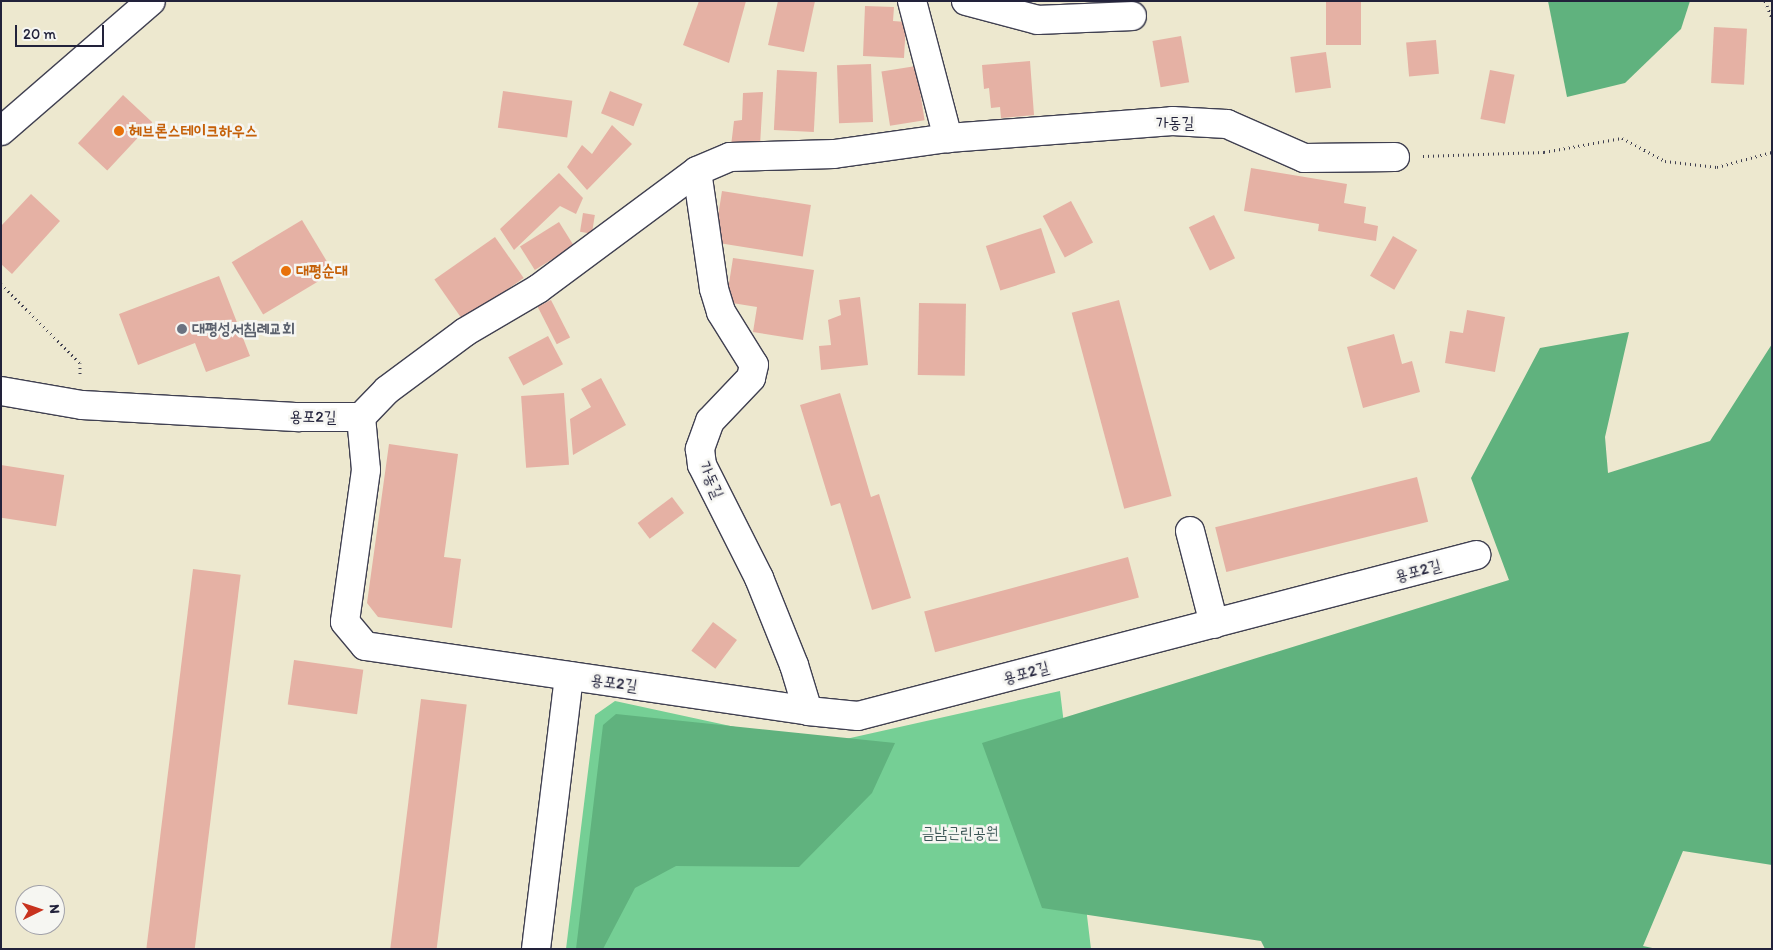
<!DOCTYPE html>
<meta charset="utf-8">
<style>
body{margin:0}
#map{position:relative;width:1773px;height:950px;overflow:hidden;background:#ede8cf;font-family:Itim,"Poor Story",sans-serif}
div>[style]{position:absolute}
.green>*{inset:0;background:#75cf95}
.forest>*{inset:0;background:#60b27e}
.building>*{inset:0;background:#e5b1a4;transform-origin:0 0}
.path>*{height:3px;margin-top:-1.5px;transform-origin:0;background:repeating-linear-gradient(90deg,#404051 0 1px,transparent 0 5px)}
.roads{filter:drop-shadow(1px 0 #404051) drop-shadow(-1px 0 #404051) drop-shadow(0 1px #404051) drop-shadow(0 -1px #404051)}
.minor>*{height:28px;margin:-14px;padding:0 14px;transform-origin:14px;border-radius:14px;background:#fff}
.highway>*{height:28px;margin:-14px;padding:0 14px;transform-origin:14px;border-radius:14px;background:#fff}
.dots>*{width:14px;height:14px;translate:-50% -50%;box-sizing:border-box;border:2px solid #f6f6f2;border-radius:50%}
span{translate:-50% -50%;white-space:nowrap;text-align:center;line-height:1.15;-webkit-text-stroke:5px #f6f6f2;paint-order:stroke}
.street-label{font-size:16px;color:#22223b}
.food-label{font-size:16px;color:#c56008;font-weight:700}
.left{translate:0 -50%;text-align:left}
.worship-label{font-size:16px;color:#5b616d;font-weight:700}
.park-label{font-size:16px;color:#3b5656}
.frame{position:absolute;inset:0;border:2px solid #22223b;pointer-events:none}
.north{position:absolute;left:15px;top:885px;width:50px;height:50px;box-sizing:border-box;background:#f6f6f2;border:1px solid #a1a1a9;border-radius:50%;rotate:86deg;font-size:14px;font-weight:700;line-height:20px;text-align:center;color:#22223b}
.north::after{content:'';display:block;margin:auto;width:18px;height:22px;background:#c8321e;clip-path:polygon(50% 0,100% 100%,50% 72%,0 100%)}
.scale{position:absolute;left:15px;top:25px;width:89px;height:22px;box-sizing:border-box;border:2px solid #22223b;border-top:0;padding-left:6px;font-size:15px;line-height:18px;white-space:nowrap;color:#22223b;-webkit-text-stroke:4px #f6f6f2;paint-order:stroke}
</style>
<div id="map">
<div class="green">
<i style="clip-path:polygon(1060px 691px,1091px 949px,566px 949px,595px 715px,615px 701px,819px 745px)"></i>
</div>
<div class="forest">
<i style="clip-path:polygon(1548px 1px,1690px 1px,1681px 29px,1625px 83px,1567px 97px)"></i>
<i style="clip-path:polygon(1629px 332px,1605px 437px,1608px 473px,1710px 441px,1772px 344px,1772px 865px,1683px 851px,1643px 946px,1657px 949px,1265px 949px,1261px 941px,1042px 908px,982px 743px,1509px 580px,1471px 478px,1540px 348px)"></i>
<i style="clip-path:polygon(616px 714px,895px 743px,872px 793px,799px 867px,676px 866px,635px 888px,603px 949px,576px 949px,603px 725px)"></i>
</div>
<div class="building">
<i style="clip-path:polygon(699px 1px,746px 1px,729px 63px,683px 45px)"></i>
<i style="clip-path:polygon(778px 1px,815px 1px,804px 52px,768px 45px)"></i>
<i style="left:1326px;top:1px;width:35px;height:44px"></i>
<i style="clip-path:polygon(865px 6px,894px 7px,893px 21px,906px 22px,904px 58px,863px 56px)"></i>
<i style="left:1714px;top:27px;width:33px;height:56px;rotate:3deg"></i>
<i style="left:1181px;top:36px;width:47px;height:29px;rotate:80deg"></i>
<i style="left:1436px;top:40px;width:34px;height:30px;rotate:85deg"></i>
<i style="left:1326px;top:52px;width:36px;height:36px;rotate:82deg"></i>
<i style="clip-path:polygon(1030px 61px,1034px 115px,1001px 118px,1000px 107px,991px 108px,989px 88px,984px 89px,982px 65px)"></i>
<i style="left:871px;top:64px;width:58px;height:34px;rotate:88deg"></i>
<i style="left:916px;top:66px;width:55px;height:35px;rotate:81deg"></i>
<i style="left:777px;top:70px;width:40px;height:60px;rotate:3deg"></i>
<i style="left:1490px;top:70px;width:25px;height:50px;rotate:11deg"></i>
<i style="left:503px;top:91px;width:70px;height:37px;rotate:8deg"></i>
<i style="left:610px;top:91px;width:35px;height:24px;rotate:22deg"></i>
<i style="clip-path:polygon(763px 92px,760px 146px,731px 146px,734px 121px,742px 120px,743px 93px)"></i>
<i style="left:123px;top:95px;width:40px;height:66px;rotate:43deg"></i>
<i style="clip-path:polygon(612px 125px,632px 144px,587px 190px,567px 167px,582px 145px,592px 154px)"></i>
<i style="clip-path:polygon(1251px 168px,1347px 184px,1344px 203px,1366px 207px,1364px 223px,1378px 226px,1376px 241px,1318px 231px,1319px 224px,1244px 211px)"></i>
<i style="clip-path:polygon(559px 173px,583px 198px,576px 214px,560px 206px,514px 250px,500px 229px)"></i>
<i style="left:722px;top:191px;width:90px;height:52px;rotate:9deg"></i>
<i style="clip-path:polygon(31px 194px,60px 221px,12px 274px,1px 264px,1px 226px)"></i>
<i style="left:1071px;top:201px;width:47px;height:32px;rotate:62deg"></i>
<i style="left:583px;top:213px;width:12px;height:19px;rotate:9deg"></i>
<i style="left:1214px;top:215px;width:48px;height:28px;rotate:64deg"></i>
<i style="left:302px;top:220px;width:61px;height:82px;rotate:59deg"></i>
<i style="left:559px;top:222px;width:28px;height:46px;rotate:58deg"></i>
<i style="left:1041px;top:228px;width:47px;height:58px;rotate:72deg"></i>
<i style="left:1393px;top:236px;width:28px;height:46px;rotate:30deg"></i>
<i style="left:495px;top:237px;width:50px;height:74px;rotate:55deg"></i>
<i style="clip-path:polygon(733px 258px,814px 270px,803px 340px,753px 332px,757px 307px,726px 302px)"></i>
<i style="clip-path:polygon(219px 276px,250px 356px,206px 372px,195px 343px,138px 365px,119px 314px)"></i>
<i style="clip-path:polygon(860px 297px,868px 365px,821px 370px,819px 346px,831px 345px,828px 320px,841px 315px,839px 300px)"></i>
<i style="left:551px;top:300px;width:42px;height:15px;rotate:63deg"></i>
<i style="left:1119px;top:300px;width:203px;height:49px;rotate:75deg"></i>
<i style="left:919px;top:303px;width:47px;height:72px;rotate:1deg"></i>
<i style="clip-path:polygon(1467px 310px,1505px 317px,1495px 372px,1445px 363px,1450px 331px,1463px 333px)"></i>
<i style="clip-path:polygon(1394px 334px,1402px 364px,1412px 361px,1420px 392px,1363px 408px,1347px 347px)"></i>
<i style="left:548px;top:336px;width:32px;height:45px;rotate:62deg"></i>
<i style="clip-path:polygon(601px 378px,626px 425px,573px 455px,570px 419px,591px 407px,581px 389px)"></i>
<i style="left:564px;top:393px;width:72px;height:43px;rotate:86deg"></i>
<i style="clip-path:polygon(840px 393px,871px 497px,879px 494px,911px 598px,872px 610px,840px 503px,831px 506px,800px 405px)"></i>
<i style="clip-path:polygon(389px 444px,458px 454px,444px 557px,461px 559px,452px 628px,378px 617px,367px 603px)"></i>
<i style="left:1px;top:465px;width:64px;height:52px;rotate:9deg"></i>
<i style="left:1417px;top:477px;width:46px;height:208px;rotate:76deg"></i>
<i style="left:672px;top:497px;width:20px;height:43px;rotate:53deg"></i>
<i style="left:1128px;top:557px;width:42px;height:211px;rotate:75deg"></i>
<i style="left:193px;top:569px;width:48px;height:383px;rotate:7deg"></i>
<i style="left:713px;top:622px;width:30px;height:36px;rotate:37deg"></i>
<i style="left:294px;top:660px;width:70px;height:45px;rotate:8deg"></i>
<i style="left:421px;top:699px;width:46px;height:252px;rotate:7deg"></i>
</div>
<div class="path">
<i style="left:1765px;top:1px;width:18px;rotate:68deg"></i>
<i style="left:1423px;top:156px;width:121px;rotate:-1.9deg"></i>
<i style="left:1544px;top:152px;width:79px;rotate:-10.2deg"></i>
<i style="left:1622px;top:138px;width:49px;rotate:28.1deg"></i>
<i style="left:1665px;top:161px;width:52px;rotate:6.6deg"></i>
<i style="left:1717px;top:167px;width:57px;rotate:-15.3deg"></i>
<i style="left:1px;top:284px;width:112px;rotate:45deg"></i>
<i style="left:80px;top:363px;width:13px;rotate:90deg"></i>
</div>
<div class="roads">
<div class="minor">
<i style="left:912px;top:1px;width:142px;rotate:75.3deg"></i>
<i style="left:966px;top:1px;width:74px;rotate:14.8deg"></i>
<i style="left:1038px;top:20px;width:94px;rotate:-2.4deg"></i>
<i style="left:697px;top:171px;width:119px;rotate:81.8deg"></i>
<i style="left:714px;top:289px;width:24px;rotate:73deg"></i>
<i style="left:721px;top:312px;width:62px;rotate:58.1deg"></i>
<i style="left:754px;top:365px;width:13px;rotate:103deg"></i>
<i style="left:751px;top:378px;width:59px;rotate:133.6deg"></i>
<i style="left:710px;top:421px;width:30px;rotate:110deg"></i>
<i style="left:700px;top:449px;width:16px;rotate:83deg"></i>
<i style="left:702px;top:465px;width:127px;rotate:63.2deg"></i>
<i style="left:759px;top:578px;width:94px;rotate:68.1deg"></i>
<i style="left:794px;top:665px;width:48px;rotate:73.1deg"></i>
<i style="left:1px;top:391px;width:82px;rotate:9.8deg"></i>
<i style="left:82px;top:405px;width:218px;rotate:3.2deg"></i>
<i style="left:300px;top:417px;width:61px"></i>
<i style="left:361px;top:417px;width:53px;rotate:84.6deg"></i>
<i style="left:366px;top:470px;width:153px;rotate:97.9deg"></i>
<i style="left:345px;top:622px;width:31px;rotate:50deg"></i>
<i style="left:365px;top:646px;width:448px;rotate:8.3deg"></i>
<i style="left:808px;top:711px;width:50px;rotate:5.7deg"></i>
<i style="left:858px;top:716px;width:639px;rotate:-14.6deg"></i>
<i style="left:361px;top:417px;width:37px;rotate:-46deg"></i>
<i style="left:387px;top:390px;width:97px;rotate:-36.6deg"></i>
<i style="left:465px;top:332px;width:85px;rotate:-30.5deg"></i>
<i style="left:538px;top:289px;width:198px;rotate:-36.6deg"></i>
<i style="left:697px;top:171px;width:36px;rotate:-23deg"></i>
<i style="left:730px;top:157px;width:104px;rotate:-1.7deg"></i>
<i style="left:834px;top:154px;width:115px;rotate:-8deg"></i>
<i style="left:948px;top:138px;width:225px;rotate:-4.3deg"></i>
<i style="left:1172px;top:121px;width:55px;rotate:3.1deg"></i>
<i style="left:1227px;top:124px;width:84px;rotate:23.8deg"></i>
<i style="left:1304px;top:158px;width:91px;rotate:-0.6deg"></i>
<i style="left:1190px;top:531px;width:96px;rotate:75.5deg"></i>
<i style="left:536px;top:949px;width:275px;rotate:-83.1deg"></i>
</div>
<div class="highway">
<i style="left:1px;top:131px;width:198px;rotate:-40.9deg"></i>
</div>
</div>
<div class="dots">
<i style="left:119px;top:131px;background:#e8710a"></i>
<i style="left:286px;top:271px;background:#e8710a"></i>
<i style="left:182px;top:329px;background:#6b7280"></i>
</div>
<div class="street-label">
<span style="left:1175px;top:123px">가동길</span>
<span style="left:313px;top:417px;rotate:1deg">용포2길</span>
<span style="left:711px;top:480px;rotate:67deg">가동길</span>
<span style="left:1418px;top:571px;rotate:-15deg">용포2길</span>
<span style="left:1026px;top:673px;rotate:-15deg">용포2길</span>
<span style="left:614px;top:683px;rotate:8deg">용포2길</span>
</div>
<div class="food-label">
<span class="left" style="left:129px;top:131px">헤브론스테이크하우스</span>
<span class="left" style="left:296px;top:271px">대평순대</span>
</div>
<div class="worship-label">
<span class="left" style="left:192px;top:329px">대평성서침례교회</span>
</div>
<div class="park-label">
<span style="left:960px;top:833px">금남근린공원</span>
</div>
<div class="frame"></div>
<div class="north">N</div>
<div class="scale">20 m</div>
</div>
